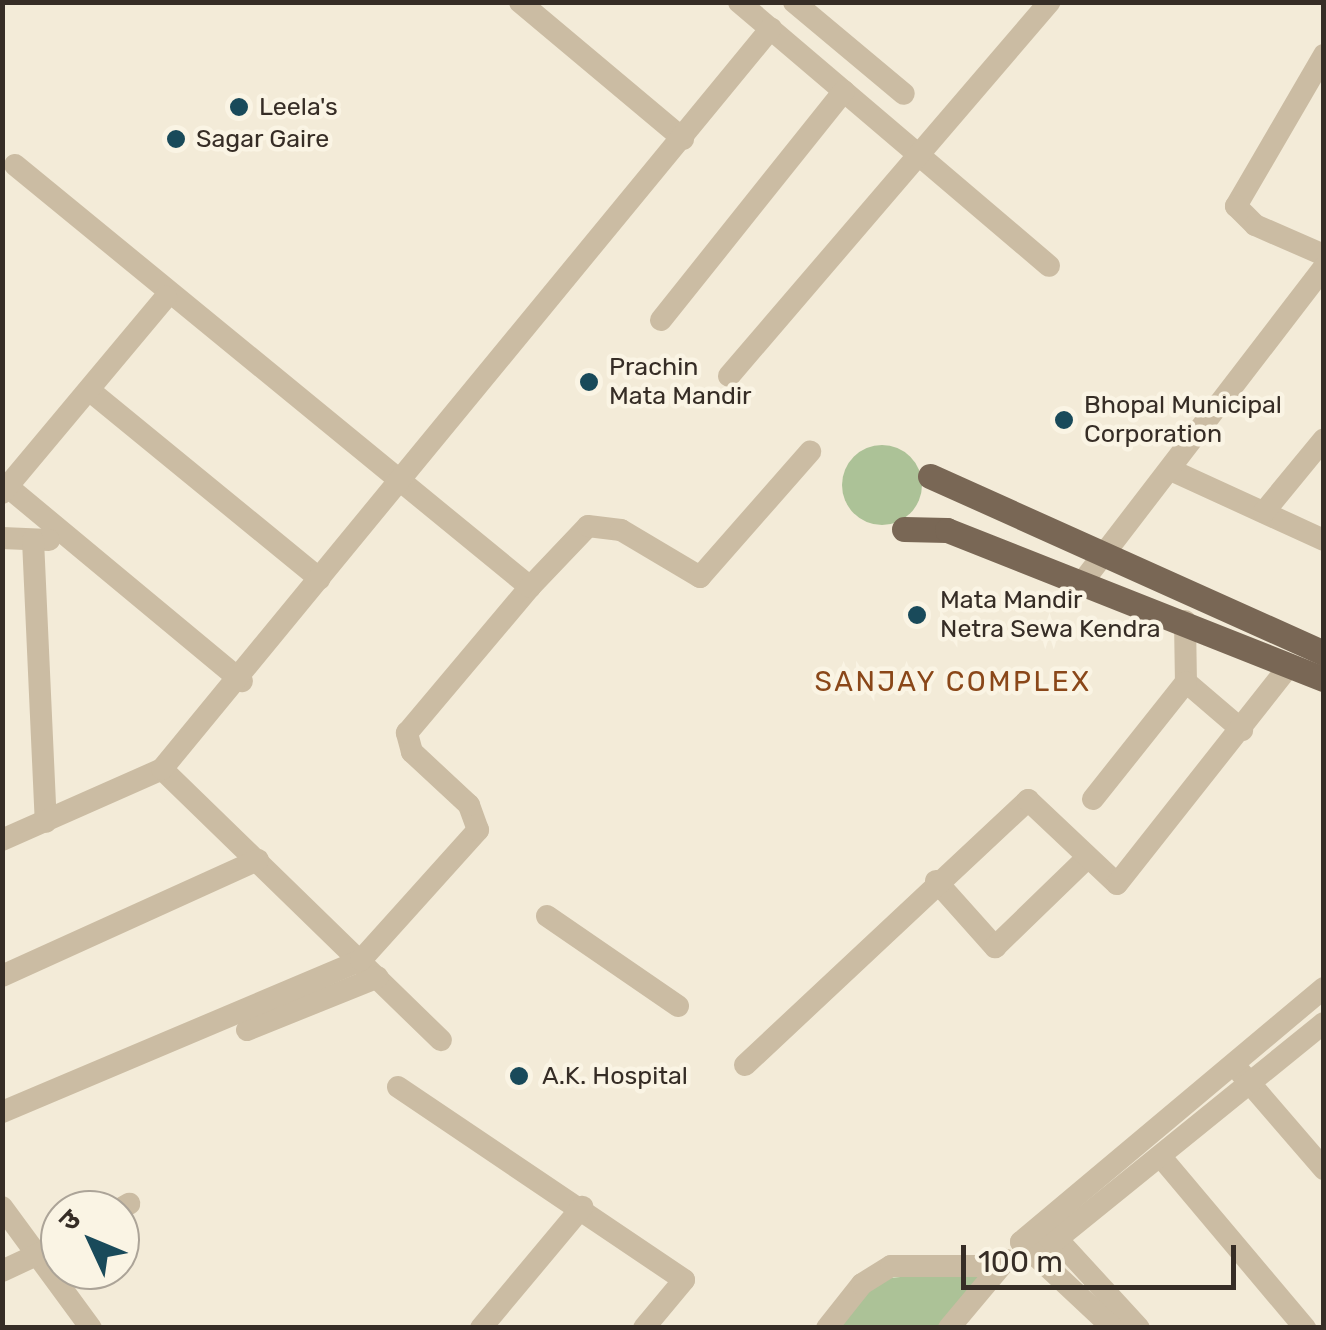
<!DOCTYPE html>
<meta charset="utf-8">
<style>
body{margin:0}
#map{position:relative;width:1326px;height:1330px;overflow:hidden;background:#f3ebd8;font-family:Rubik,"Noto Sans Devanagari",sans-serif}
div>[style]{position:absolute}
.green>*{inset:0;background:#acc297}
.round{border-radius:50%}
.minor>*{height:22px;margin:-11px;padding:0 11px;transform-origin:11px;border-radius:11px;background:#cbbca3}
.major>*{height:25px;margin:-12.5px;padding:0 12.5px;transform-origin:12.5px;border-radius:12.5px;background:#796755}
.dots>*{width:28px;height:28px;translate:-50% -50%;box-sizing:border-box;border:5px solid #faf4e4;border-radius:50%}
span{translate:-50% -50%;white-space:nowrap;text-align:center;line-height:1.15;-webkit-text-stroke:9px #faf4e4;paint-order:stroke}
.poi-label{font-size:25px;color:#362d26}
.left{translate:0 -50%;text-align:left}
.neighbourhood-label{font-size:28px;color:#8a4719;letter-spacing:2.5px}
.frame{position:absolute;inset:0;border:5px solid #362d26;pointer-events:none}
.north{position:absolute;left:40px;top:1190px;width:100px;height:100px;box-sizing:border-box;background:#faf4e4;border:2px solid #aca498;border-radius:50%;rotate:314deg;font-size:28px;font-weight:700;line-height:40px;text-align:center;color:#362d26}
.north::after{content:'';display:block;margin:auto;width:35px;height:45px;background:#194a5a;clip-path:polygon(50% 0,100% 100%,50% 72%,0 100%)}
.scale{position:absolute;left:961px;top:1245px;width:275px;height:45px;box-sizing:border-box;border:5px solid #362d26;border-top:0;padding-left:12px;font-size:30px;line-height:35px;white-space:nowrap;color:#362d26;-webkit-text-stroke:8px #faf4e4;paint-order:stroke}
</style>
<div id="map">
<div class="green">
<i class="round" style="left:842px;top:445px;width:80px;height:80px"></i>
<i style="clip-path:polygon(986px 1269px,937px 1327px,839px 1328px,879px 1279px)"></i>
</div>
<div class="minor">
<i style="left:520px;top:2px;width:213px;rotate:40deg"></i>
<i style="left:739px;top:2px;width:407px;rotate:40.4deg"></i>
<i style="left:794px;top:2px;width:143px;rotate:39.9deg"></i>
<i style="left:1324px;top:55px;width:175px;rotate:120.2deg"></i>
<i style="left:1236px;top:206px;width:27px;rotate:45deg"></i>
<i style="left:1255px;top:225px;width:75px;rotate:23.5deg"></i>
<i style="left:15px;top:165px;width:666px;rotate:39.33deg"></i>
<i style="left:661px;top:320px;width:293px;rotate:-51.4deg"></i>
<i style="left:729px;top:376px;width:493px;rotate:-49.4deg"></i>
<i style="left:89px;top:390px;width:298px;rotate:39.3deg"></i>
<i style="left:1173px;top:471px;width:166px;rotate:24.6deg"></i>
<i style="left:8px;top:487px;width:304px;rotate:39.7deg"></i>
<i style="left:2px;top:493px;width:256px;rotate:-50.1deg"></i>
<i style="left:1264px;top:512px;width:94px;rotate:-50.6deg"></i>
<i style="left:2px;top:538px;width:47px;rotate:2.4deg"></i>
<i style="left:33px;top:540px;width:282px;rotate:87.4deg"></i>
<i style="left:1084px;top:580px;width:394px;rotate:-52.5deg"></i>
<i style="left:1185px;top:621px;width:61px;rotate:89.1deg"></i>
<i style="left:1186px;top:682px;width:74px;rotate:40.6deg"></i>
<i style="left:162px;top:769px;width:389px;rotate:44.2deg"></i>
<i style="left:1093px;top:799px;width:149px;rotate:-51.5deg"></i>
<i style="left:2px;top:840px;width:175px;rotate:-23.9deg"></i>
<i style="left:162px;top:769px;width:959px;rotate:-50.58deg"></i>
<i style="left:936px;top:881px;width:89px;rotate:48.2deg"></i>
<i style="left:995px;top:947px;width:129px;rotate:-44.1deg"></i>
<i style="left:547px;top:916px;width:159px;rotate:34.5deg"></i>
<i style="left:2px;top:976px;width:281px;rotate:-24.4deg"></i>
<i style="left:247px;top:1030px;width:141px;rotate:-22deg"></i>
<i style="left:745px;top:1065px;width:388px;rotate:-43.1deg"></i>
<i style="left:1028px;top:800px;width:122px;rotate:43.3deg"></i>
<i style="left:1117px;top:884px;width:279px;rotate:-51.7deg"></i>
<i style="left:1241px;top:1073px;width:127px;rotate:49.2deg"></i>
<i style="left:398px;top:1087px;width:345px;rotate:34deg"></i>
<i style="left:684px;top:1280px;width:62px;rotate:129.8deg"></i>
<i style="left:2px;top:1112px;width:390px;rotate:-22.9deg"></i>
<i style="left:361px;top:960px;width:175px;rotate:-48deg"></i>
<i style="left:478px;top:830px;width:27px;rotate:-110deg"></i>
<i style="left:469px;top:805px;width:78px;rotate:-137.1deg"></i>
<i style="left:412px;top:752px;width:20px;rotate:-105deg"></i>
<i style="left:407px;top:733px;width:191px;rotate:-49.9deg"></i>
<i style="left:530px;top:587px;width:84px;rotate:-46.4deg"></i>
<i style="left:588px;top:526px;width:33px;rotate:7deg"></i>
<i style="left:621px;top:530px;width:92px;rotate:30.7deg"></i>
<i style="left:700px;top:577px;width:167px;rotate:-48.7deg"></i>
<i style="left:1161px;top:1157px;width:224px;rotate:49.9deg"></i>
<i style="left:2px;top:1207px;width:150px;rotate:53.7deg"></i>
<i style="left:118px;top:1210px;width:13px;rotate:-29deg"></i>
<i style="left:1046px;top:1227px;width:137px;rotate:47.4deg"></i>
<i style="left:1036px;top:1256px;width:370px;rotate:-39deg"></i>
<i style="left:2px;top:1271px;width:64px;rotate:-25deg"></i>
<i style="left:481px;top:1328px;width:158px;rotate:-50.1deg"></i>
<i style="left:827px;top:1328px;width:56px;rotate:-51.5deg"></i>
<i style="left:862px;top:1284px;width:34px;rotate:-32deg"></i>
<i style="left:891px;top:1266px;width:109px"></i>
<i style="left:949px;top:1328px;width:89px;rotate:-50deg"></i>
<i style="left:1113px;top:1328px;width:126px;rotate:-136.9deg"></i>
<i style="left:1021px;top:1242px;width:395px;rotate:-40deg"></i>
</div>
<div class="major">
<i style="left:930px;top:476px;width:432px;rotate:24.2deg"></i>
<i style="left:904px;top:529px;width:43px;rotate:1.3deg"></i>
<i style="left:947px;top:530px;width:405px;rotate:21.6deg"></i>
</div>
<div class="dots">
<i style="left:239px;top:107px;background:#194a5a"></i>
<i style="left:176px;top:139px;background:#194a5a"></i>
<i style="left:589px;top:382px;background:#194a5a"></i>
<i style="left:1064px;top:420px;background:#194a5a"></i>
<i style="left:917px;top:615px;background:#194a5a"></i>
<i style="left:519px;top:1076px;background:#194a5a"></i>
</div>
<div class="poi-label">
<span class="left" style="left:259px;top:107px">Leela's</span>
<span class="left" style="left:196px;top:139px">Sagar Gaire</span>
<span class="left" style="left:609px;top:382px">Prachin<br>Mata Mandir</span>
<span class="left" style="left:1084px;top:420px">Bhopal Municipal<br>Corporation</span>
<span class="left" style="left:940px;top:615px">Mata Mandir<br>Netra Sewa Kendra</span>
<span class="left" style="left:542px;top:1076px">A.K. Hospital</span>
</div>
<div class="neighbourhood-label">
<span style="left:953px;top:682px">SANJAY COMPLEX</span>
</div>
<div class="frame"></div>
<div class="north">उ</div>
<div class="scale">100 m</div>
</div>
